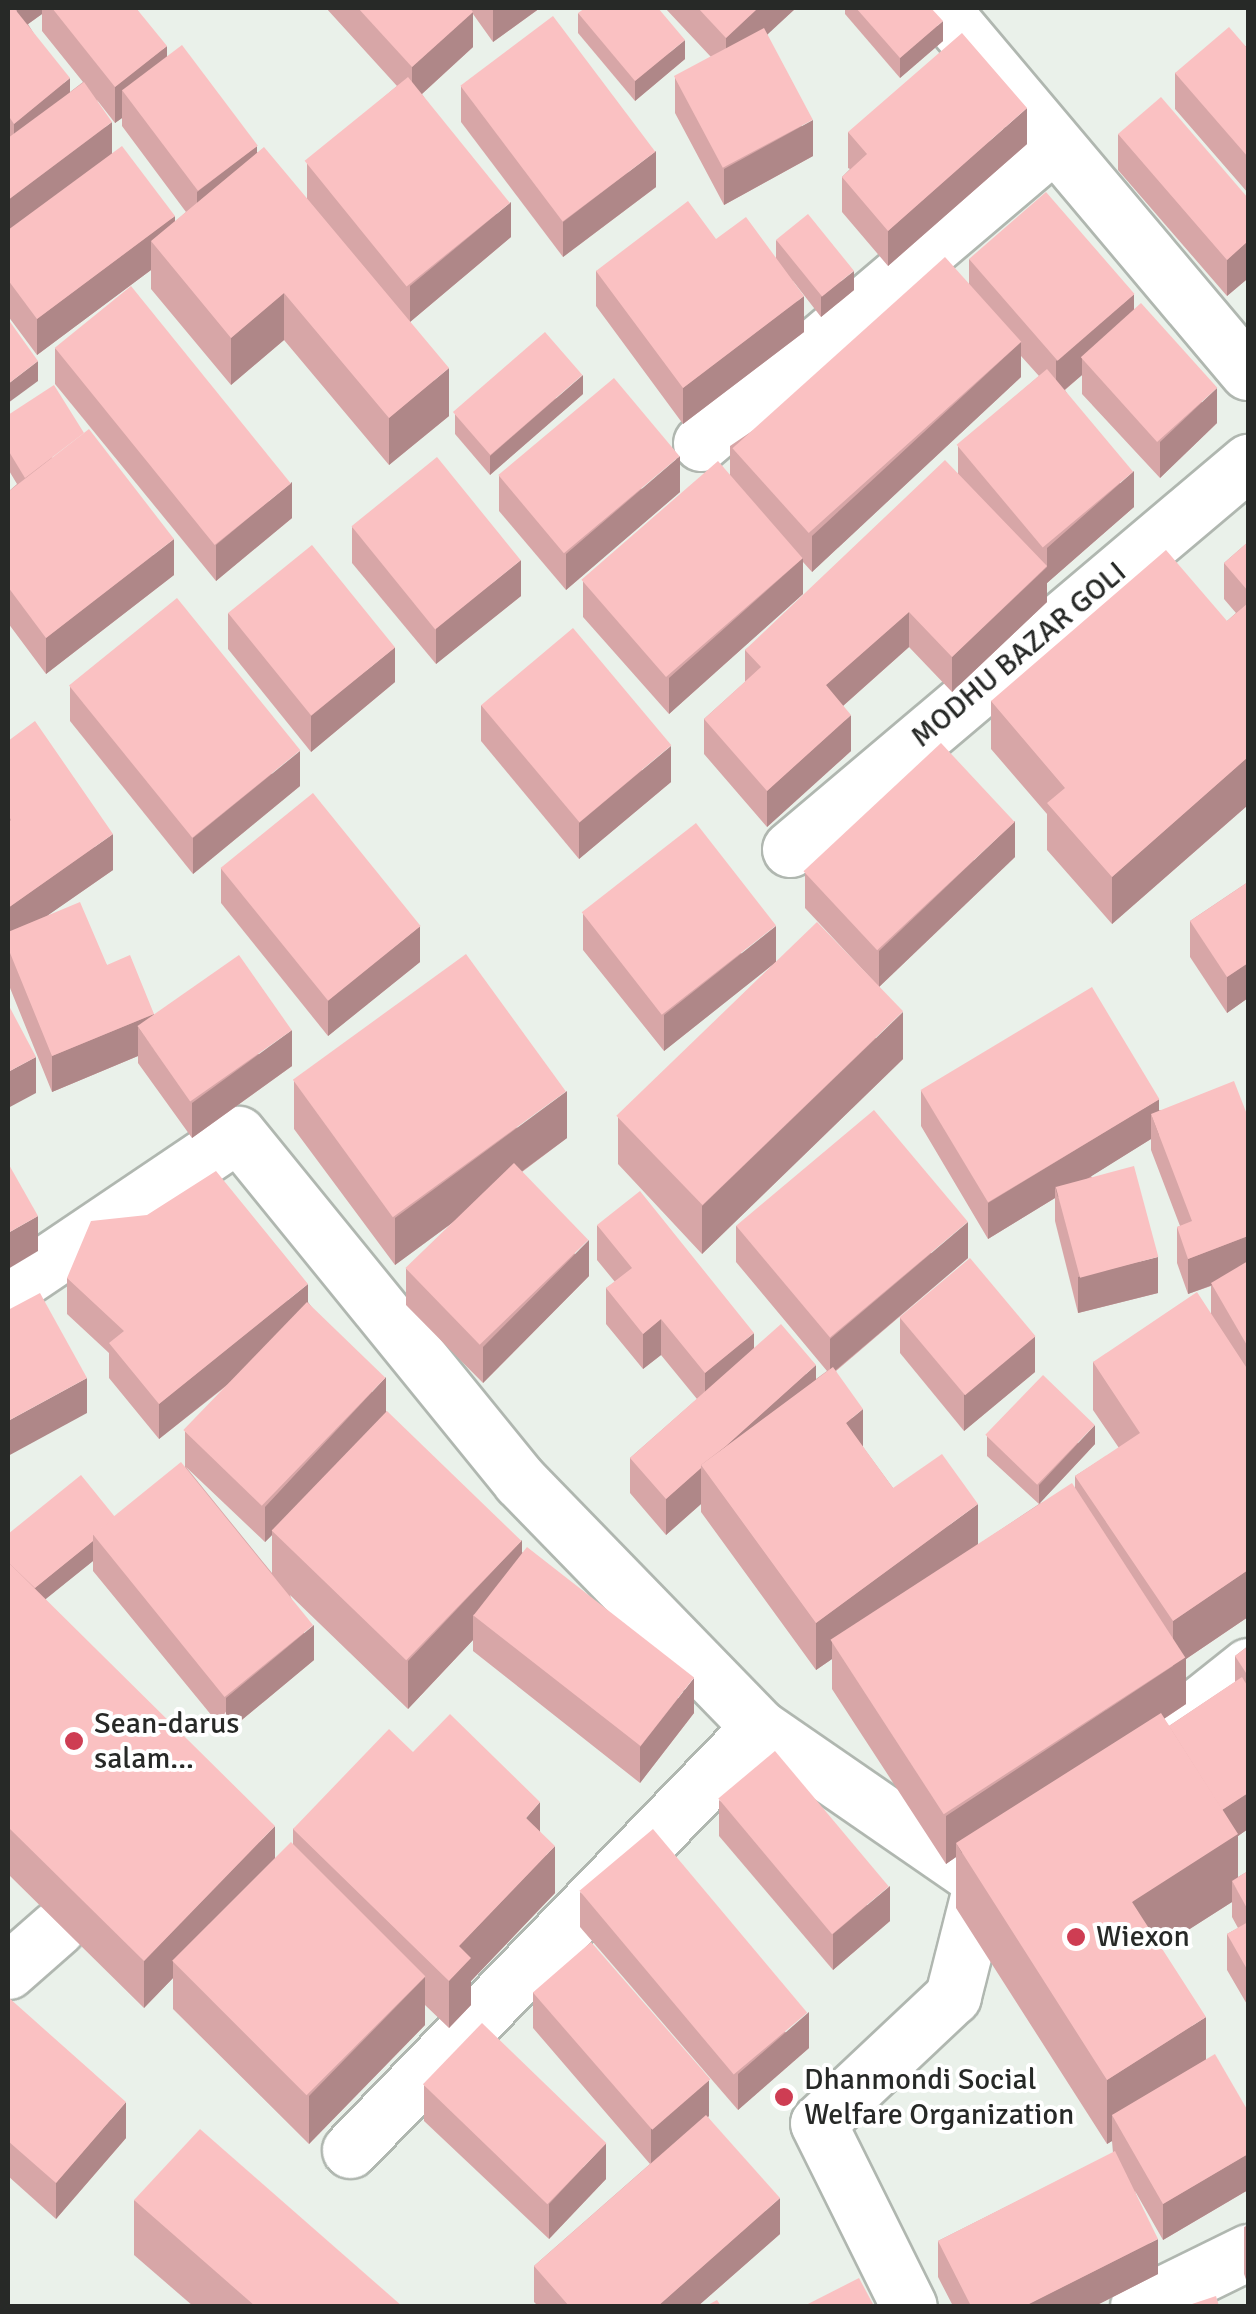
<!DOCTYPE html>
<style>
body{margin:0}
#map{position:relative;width:1256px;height:2314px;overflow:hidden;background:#eaf1ea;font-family:Signika,sans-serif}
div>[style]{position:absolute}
.roads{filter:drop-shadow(2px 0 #b0b7b0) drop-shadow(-2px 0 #b0b7b0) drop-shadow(0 2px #b0b7b0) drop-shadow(0 -2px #b0b7b0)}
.minor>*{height:55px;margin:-27.5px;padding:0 27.5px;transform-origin:27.5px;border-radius:27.5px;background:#fff}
.wall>*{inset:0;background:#d7a6a7}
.shaded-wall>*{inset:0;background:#af8788}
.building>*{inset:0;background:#fac1c2;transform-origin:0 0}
.dots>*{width:28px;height:28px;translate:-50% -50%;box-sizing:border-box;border:5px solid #fff;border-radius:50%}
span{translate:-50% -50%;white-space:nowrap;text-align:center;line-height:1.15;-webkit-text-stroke:8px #fff;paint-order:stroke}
.street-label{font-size:30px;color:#272927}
.poi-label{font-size:30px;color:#272927}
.left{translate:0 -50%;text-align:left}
.frame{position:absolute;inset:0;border:10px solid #272927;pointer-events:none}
</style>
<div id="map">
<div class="roads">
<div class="minor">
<i style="left:941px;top:8px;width:476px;rotate:49.9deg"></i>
<i style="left:701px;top:443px;width:461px;rotate:-40.3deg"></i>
<i style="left:790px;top:849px;width:600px;rotate:-40.2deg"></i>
<i style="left:8px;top:1289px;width:277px;rotate:-34deg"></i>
<i style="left:238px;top:1134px;width:447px;rotate:50.9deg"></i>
<i style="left:520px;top:1481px;width:343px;rotate:45.8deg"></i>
<i style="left:759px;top:1727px;width:271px;rotate:34.6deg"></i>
<i style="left:982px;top:1881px;width:119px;rotate:104.2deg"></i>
<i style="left:953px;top:1996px;width:185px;rotate:136.7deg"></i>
<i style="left:818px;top:2123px;width:204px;rotate:63.6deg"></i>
<i style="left:1130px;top:1760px;width:151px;rotate:-38.5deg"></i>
<i style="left:8px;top:1971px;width:65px;rotate:-41.3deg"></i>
<i style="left:350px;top:2150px;width:588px;rotate:-45.96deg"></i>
<i style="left:1138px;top:2306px;width:123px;rotate:-26.1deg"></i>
</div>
</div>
<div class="wall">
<i style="clip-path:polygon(evenodd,8px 8px,136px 8px,167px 56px,257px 152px,307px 199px,307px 163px,397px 86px,326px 8px,540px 8px,493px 42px,473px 14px,473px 47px,422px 94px,511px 237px,410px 322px,449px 416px,389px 465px,284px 340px,231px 385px,151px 289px,151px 270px,37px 355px,8px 316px,8px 8px,42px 14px,42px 31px,83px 82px,70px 92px,28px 24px,42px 14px,8px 8px,97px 100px,115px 123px,122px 118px,122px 126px,186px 212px,175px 222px,112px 153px,97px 100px)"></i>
<i style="clip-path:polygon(665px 8px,796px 8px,767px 34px,813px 156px,724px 205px,675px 113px,675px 77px,711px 57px)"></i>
<i style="clip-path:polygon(845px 8px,931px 8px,943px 41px,900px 78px,845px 14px)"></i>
<i style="clip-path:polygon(1248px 11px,1248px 193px,1175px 109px,1175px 73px,1246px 46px,1246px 13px)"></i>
<i style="clip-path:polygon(578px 13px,685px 59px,635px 101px,578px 33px)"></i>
<i style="clip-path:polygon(461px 86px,656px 187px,563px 257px,461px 122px)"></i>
<i style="clip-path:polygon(848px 132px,1027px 144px,888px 266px,842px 212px,842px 177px,850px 169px,848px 168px)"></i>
<i style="clip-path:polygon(1118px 134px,1248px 198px,1248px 300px,1246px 296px,1246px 280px,1227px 296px,1118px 170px)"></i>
<i style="clip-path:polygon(716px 239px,776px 258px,776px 240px,854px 290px,821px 317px,793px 281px,804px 332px,683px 424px,596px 306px,596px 271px)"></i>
<i style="clip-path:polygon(969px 259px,1134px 310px,1217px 423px,1160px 478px,1082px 394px,1082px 375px,1065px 390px,1134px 507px,1047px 583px,1047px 602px,952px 692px,909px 647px,843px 706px,851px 751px,767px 827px,704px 754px,704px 719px,745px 682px,745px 650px,958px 474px,958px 446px,1039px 376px,1021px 356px,1021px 377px,812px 572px,803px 562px,803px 594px,669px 714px,583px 617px,583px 581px,730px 475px,730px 446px,969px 284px)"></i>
<i style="clip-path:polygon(55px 348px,292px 518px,216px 581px,55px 384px)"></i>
<i style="clip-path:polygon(583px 394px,490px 475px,455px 434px,455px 414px)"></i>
<i style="clip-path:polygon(8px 415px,174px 575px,46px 674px,8px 623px,8px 492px,17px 484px,8px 469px)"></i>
<i style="clip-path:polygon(499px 476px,680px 492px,566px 590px,499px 511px)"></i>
<i style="clip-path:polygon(352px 527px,521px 596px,436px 664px,352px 563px)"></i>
<i style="clip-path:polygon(1248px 542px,1248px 805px,1112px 924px,1047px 850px,1047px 814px,991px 749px,991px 701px,1227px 621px,1236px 613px,1224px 599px,1224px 563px)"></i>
<i style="clip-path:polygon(228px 613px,395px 682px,311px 752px,228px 649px)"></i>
<i style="clip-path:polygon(70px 686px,300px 786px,193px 874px,70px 721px)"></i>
<i style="clip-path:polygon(481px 705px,671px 782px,579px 859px,481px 741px)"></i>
<i style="clip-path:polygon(8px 741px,113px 870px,48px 915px,107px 965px,154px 1016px,292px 1066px,192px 1138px,138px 1063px,138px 1056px,52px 1092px,8px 983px)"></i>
<i style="clip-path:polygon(1015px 857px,879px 987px,805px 908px,805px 873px)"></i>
<i style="clip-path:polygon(221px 868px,420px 962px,328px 1036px,221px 903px)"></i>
<i style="clip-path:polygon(1248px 882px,1248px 998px,1227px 1013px,1190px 957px,1190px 921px)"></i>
<i style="clip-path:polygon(583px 914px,776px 962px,903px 1059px,702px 1254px,618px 1164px,618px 1117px,776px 962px,664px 1051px,583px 950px)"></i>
<i style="clip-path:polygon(294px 1081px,567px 1138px,522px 1172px,589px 1276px,483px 1383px,406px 1305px,406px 1269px,455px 1221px,395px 1265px,294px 1129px)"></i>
<i style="clip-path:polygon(921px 1091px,1248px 1117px,1248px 1617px,1186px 1659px,1186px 1704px,1164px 1719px,1169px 1726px,1235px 1682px,1235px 1656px,1248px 1646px,1248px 1829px,1238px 1836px,1238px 1877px,1248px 1871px,1248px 2006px,1227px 1970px,1227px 1934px,1238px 1928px,1232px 1917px,1232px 1902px,1161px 1947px,1206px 2060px,1248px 2111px,1248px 2190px,1163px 2240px,1135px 2191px,1158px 2274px,1095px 2306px,953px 2306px,938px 2277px,938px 2241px,1113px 2153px,1112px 2141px,1107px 2144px,956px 1908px,956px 1857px,946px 1864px,832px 1689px,832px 1659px,816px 1670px,701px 1512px,701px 1504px,666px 1535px,630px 1493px,630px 1458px,697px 1399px,661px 1355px,643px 1369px,606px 1324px,606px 1288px,615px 1282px,597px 1260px,597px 1225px,754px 1348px,816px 1379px,827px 1371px,736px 1262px,736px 1226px,968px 1258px,836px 1371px,863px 1447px,893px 1488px,978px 1545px,1039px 1504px,987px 1456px,987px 1436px,1095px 1444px,1039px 1504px,1075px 1488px,1075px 1476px,1119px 1448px,1093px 1410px,1093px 1362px,1211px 1313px,1211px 1286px,1188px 1294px,1177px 1263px,1177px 1227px,1180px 1226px,1151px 1150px,1151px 1139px,1091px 1176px,1158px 1293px,1078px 1313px,1055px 1221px,1055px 1198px,988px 1239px,921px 1126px)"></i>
<i style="clip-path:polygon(evenodd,67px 1278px,308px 1302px,386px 1411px,522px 1552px,694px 1713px,640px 1783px,473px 1651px,473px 1640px,408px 1709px,290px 1595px,314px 1660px,226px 1733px,93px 1571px,93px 1561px,45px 1599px,275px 1859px,293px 1844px,293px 1829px,413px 1752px,540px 1831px,555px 1893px,471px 1981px,471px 2005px,449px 2028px,425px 2005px,425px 2025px,309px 2144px,173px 2009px,173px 1978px,144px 2008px,8px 1874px,8px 1534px,115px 1517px,185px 1467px,185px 1431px,234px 1380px,159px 1439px,109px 1378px,109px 1353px,67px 1314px,67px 1278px,186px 1467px,265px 1542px,272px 1535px,272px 1573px,186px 1467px)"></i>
<i style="clip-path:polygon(900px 1317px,1035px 1372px,964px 1431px,900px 1353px)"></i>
<i style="clip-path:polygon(719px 1800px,890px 1921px,833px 1970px,719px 1836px)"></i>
<i style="clip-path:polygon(580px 1892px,809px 2048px,738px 2110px,580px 1927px)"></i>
<i style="clip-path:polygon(533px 1992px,709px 2116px,708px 2117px,780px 2234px,698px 2306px,538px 2306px,534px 2302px,534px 2266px,650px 2164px,533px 2028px)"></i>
<i style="clip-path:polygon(8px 1997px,126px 2138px,56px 2219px,8px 2176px)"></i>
<i style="clip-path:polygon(424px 2085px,606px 2179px,549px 2239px,424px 2121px)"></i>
<i style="clip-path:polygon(134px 2200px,402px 2306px,193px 2306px,134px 2255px)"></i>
<i style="clip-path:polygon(1248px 2225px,1248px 2285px,1244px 2274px,1244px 2227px)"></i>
</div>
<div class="shaded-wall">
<i style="clip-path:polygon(17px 8px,42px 8px,42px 14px,17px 32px)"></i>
<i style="clip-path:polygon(493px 8px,540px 8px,493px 42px)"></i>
<i style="clip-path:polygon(758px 8px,796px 8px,726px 73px,726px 38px)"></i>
<i style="clip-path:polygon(473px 12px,473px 47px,412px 103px,412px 67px)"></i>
<i style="clip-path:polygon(943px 21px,943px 41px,900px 78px,900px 58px)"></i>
<i style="clip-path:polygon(685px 40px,685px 59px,635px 101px,635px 81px)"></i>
<i style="clip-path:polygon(167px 46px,167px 82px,122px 90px,122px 118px,115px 123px,115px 87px)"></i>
<i style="clip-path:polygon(70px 78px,70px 114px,14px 160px,14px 124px)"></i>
<i style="clip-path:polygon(1027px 108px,1027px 144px,888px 266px,888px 231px)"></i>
<i style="clip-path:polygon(813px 120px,813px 156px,724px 205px,724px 169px)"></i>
<i style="clip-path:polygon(112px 122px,112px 157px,8px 236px,8px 200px)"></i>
<i style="clip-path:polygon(257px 146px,257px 182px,197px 228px,197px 192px)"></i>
<i style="clip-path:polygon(656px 151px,656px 187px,563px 257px,563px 222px)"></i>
<i style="clip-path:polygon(511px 202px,511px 237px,410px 322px,410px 286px)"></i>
<i style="clip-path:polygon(175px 216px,175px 252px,151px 241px,151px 270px,37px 355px,37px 319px)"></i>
<i style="clip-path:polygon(1248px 241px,1248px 264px,1246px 260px,1246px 280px,1227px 296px,1227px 260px)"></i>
<i style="clip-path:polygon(854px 271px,854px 290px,821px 317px,821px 297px)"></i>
<i style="clip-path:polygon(284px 293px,284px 340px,231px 385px,231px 338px)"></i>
<i style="clip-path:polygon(1134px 294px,1134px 329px,1082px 358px,1082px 375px,1056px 397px,1056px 361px)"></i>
<i style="clip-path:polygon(804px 296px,804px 332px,683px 424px,683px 388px)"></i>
<i style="clip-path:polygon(1021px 342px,1021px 377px,812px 572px,812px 536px)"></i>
<i style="clip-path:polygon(38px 361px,38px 381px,8px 403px,8px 384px)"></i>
<i style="clip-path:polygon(449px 368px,449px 416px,389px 465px,389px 418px)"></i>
<i style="clip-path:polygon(583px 375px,583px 394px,490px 475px,490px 456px)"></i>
<i style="clip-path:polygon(1217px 388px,1217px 423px,1160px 478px,1160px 442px)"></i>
<i style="clip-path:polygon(680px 456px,680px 492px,566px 590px,566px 554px)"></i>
<i style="clip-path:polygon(1134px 471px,1134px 507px,1047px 583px,1047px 602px,952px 692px,952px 657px,1047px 567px,1047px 548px)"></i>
<i style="clip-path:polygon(292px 482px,292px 518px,216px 581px,216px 545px)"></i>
<i style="clip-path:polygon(174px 539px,174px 575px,46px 674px,46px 638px)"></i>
<i style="clip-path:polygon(803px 558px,803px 594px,669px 714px,669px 678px)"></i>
<i style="clip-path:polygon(521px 560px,521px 596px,436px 664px,436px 628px)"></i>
<i style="clip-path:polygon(909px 612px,909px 647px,826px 721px,826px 685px)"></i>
<i style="clip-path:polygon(395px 647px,395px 682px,311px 752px,311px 716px)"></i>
<i style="clip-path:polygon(851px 715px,851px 751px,767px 827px,767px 791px)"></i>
<i style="clip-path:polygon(671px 746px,671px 782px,579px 859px,579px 823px)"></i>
<i style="clip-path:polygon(300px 751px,300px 786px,193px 874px,193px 838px)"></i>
<i style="clip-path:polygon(1248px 757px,1248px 805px,1112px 924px,1112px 877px)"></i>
<i style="clip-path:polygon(1015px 821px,1015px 857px,879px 987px,879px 951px)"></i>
<i style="clip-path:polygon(113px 834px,113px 870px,8px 943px,8px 908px)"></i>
<i style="clip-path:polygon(420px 926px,420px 962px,328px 1036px,328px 1000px)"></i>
<i style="clip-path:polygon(776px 926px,776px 962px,664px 1051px,664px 1015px)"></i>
<i style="clip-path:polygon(1248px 963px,1248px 998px,1227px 1013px,1227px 977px)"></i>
<i style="clip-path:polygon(903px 1012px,903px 1059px,702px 1254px,702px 1206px)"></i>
<i style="clip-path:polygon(154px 1014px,154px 1049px,138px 1027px,138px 1056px,52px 1092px,52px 1056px)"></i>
<i style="clip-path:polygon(292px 1030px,292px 1066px,192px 1138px,192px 1103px)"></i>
<i style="clip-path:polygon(36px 1057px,36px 1093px,8px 1108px,8px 1072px)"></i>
<i style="clip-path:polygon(567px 1091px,567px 1138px,395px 1265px,395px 1218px)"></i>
<i style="clip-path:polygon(1159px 1099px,1159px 1135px,1151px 1114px,1151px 1139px,1058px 1197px,1055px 1186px,1055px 1198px,988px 1239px,988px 1203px)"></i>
<i style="clip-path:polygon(38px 1216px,38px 1251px,8px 1269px,8px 1233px)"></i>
<i style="clip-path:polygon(968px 1222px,968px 1258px,830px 1375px,830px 1339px)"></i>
<i style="clip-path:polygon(1248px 1236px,1248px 1272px,1188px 1294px,1188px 1259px)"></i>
<i style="clip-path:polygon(589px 1240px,589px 1276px,483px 1383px,483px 1347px)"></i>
<i style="clip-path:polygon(1158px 1257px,1158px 1293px,1078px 1313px,1078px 1277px)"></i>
<i style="clip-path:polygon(308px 1284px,308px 1320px,159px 1439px,159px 1404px)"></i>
<i style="clip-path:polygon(661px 1319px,661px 1355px,643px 1369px,643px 1334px)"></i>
<i style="clip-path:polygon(754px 1333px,754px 1368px,705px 1408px,705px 1373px)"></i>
<i style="clip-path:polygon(1035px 1336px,1035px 1372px,964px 1431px,964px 1395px)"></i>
<i style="clip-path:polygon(816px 1365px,816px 1401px,702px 1467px)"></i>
<i style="clip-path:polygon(386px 1377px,386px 1413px,272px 1531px,272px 1535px,265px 1542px,265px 1507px)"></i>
<i style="clip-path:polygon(87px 1378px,87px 1413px,8px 1456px,8px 1421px)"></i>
<i style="clip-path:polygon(863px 1409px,863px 1456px,846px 1423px)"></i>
<i style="clip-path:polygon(1095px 1425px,1095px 1444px,1039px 1504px,1039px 1485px)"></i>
<i style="clip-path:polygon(701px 1468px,701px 1504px,666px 1535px,666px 1499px)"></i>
<i style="clip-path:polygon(978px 1504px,978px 1552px,832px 1642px,832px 1659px,816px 1670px,816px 1623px)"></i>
<i style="clip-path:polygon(522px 1540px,522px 1588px,473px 1615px,473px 1640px,408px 1709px,408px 1661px)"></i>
<i style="clip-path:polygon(93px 1541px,93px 1561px,26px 1615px,26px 1595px)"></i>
<i style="clip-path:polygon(1248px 1570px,1248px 1617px,1186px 1659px,1186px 1704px,962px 1853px,956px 1843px,956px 1857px,946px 1864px,946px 1816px,1173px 1666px,1173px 1621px)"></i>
<i style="clip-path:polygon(314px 1625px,314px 1660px,226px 1733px,226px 1698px)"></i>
<i style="clip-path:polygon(694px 1678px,694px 1713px,640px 1783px,640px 1747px)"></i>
<i style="clip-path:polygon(1248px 1793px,1248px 1829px,1238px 1836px,1238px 1891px,1232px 1881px,1232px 1902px,1132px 1966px,1132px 1902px,1219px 1812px)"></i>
<i style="clip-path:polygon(540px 1802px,540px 1850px,526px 1818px)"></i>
<i style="clip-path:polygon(275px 1826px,275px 1874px,173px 1962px,173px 1978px,144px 2008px,144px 1961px)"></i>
<i style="clip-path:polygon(555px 1846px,555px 1893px,471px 1981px,471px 2005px,449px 2028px,449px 1981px,459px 1946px)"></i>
<i style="clip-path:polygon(890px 1886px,890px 1921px,833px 1970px,833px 1934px)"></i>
<i style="clip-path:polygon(425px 1977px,425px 2025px,309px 2144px,309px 2096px)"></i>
<i style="clip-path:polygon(809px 2012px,809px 2048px,738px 2110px,738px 2074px)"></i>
<i style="clip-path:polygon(1206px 2017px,1206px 2081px,1112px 2115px,1112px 2141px,1107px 2144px,1107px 2080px)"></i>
<i style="clip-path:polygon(709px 2080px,709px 2116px,651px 2165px,651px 2129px)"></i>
<i style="clip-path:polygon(126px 2102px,126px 2138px,56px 2219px,56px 2183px)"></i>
<i style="clip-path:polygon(606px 2143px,606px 2179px,549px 2239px,549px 2204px)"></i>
<i style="clip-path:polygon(1248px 2154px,1248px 2190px,1163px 2240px,1163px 2204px)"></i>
<i style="clip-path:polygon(780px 2198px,780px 2234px,698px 2306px,658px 2306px)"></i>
<i style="clip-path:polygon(1158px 2239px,1158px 2274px,1095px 2306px,1025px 2306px)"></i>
</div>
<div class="building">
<i style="clip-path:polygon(8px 8px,14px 8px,70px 78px,14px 124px,8px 115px)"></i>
<i style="clip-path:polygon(52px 8px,136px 8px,167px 46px,115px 87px)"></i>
<i style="clip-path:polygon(358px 8px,470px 8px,473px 12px,412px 67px)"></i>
<i style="clip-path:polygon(585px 8px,658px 8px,685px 40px,635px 81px,578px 13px)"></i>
<i style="clip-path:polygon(698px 8px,758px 8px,726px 38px)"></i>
<i style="clip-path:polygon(856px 8px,931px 8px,943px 21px,900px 58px)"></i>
<i style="left:553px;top:16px;width:170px;height:116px;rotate:53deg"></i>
<i style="clip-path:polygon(1229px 27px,1248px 49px,1248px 157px,1175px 73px)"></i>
<i style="left:764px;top:28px;width:104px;height:102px;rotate:62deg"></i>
<i style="clip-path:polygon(962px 33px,1027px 108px,888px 231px,842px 177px,867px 154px,848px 132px)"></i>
<i style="left:182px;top:45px;width:126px;height:75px;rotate:53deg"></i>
<i style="left:408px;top:77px;width:162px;height:133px;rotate:51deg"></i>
<i style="clip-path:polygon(84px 82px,112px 122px,8px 200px,8px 138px)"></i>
<i style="clip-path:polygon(1161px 97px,1248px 198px,1248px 241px,1227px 260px,1118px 134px)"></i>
<i style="clip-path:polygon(122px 146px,175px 216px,37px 319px,8px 280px,8px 230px)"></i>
<i style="clip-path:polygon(264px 147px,449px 368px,389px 418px,284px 293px,231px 338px,151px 241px)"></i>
<i style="left:1046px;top:192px;width:135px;height:102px;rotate:49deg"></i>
<i style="clip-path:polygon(688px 201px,716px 239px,746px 217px,804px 296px,683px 388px,596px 271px)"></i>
<i style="left:808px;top:214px;width:73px;height:41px;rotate:51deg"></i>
<i style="left:945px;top:257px;width:114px;height:286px;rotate:48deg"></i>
<i style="left:131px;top:286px;width:254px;height:98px;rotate:51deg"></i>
<i style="left:1141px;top:303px;width:114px;height:81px;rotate:48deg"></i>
<i style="clip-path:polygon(8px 319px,38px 361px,8px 384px)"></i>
<i style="left:545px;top:332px;width:57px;height:122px;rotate:49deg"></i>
<i style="left:1047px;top:369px;width:134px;height:118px;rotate:50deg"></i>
<i style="left:614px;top:378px;width:102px;height:151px;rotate:50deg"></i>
<i style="clip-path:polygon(54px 385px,84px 433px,25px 478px,8px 450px,8px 415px)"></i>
<i style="clip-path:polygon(89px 429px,174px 539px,46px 638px,8px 587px,8px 492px)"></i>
<i style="left:437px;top:457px;width:133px;height:110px;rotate:51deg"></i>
<i style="clip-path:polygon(945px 460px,1047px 566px,952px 657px,909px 612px,826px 685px,851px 715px,767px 791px,704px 719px,761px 667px,745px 650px)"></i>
<i style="left:718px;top:461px;width:129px;height:181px;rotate:49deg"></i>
<i style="clip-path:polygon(1248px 542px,1248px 591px,1224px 563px)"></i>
<i style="left:312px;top:545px;width:132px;height:108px;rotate:51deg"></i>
<i style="clip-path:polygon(1166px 550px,1227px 621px,1248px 603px,1248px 757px,1112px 877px,1047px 803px,1065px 788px,991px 701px)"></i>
<i style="left:177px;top:598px;width:196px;height:139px;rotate:51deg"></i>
<i style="left:573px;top:628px;width:153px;height:120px;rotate:50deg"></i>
<i style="clip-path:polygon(35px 721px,113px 834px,8px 908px,8px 823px,11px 820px,8px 814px,8px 741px)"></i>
<i style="left:941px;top:743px;width:108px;height:188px;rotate:47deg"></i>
<i style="left:313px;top:793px;width:171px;height:119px;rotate:51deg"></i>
<i style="left:696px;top:823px;width:130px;height:145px;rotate:52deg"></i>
<i style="clip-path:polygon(1248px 882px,1248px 963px,1227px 977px,1190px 921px)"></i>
<i style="clip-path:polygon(80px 902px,107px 965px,130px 955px,154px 1014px,52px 1056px,8px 948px,8px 932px)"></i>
<i style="left:817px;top:922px;width:124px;height:279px;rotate:46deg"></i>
<i style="left:466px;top:954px;width:170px;height:214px;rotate:54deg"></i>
<i style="left:239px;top:955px;width:92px;height:124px;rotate:55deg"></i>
<i style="left:1092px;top:987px;width:131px;height:200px;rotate:59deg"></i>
<i style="clip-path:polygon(8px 1004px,36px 1057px,8px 1072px)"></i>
<i style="clip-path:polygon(1234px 1081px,1248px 1117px,1248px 1236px,1188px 1259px,1177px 1227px,1192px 1221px,1151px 1114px)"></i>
<i style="left:874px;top:1110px;width:146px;height:180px;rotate:50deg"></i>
<i style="clip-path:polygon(8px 1163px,38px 1216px,8px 1233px)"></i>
<i style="left:514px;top:1163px;width:107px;height:151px;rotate:46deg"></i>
<i style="left:1134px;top:1166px;width:94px;height:81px;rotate:75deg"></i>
<i style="clip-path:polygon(216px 1171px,308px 1284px,159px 1404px,109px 1343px,124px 1331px,67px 1278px,91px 1221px,147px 1215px)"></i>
<i style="clip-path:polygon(640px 1191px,754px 1333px,705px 1373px,661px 1319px,643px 1334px,606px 1288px,632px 1268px,597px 1225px)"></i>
<i style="left:970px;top:1258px;width:102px;height:92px;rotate:50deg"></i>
<i style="clip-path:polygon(1248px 1261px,1248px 1347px,1211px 1283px)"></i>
<i style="clip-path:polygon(1197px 1292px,1248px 1370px,1248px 1570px,1173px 1621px,1075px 1476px,1140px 1433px,1093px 1362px)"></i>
<i style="clip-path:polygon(40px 1293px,87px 1378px,8px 1421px,8px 1310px)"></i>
<i style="left:307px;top:1302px;width:109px;height:178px;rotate:44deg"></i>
<i style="clip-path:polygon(781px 1324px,816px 1365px,726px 1446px,701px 1465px,701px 1468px,666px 1499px,630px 1458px)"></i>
<i style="clip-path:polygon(833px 1367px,863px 1409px,846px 1423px,893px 1488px,942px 1454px,978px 1504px,816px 1623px,701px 1465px)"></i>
<i style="left:1043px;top:1375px;width:72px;height:83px;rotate:44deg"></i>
<i style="left:387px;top:1411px;width:187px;height:166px;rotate:44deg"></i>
<i style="left:181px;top:1462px;width:210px;height:114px;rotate:51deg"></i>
<i style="clip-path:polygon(81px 1475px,115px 1517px,93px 1535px,93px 1541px,35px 1588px,8px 1562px,8px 1534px)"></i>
<i style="left:1072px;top:1483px;width:208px;height:288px;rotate:57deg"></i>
<i style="left:527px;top:1547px;width:212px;height:87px;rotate:38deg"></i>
<i style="clip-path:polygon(8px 1562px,275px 1826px,144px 1961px,8px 1827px)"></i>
<i style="clip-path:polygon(1248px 1646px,1248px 1676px,1235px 1656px)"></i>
<i style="clip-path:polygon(1242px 1677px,1248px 1687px,1248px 1793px,1222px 1810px,1169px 1726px)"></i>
<i style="clip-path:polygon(1161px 1713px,1238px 1834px,1132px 1902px,1206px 2017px,1107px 2080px,956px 1843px)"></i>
<i style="clip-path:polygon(450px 1714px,540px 1802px,526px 1818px,555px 1846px,459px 1946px,471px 1958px,449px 1981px,293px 1829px,389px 1729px,413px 1752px)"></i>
<i style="left:775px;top:1751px;width:177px;height:74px;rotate:50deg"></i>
<i style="left:653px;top:1829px;width:240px;height:96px;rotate:50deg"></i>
<i style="left:291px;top:1842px;width:190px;height:168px;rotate:45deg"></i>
<i style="clip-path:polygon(1248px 1871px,1248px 1910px,1232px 1881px)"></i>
<i style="clip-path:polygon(1248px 1922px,1248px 1971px,1227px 1934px)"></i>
<i style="left:591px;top:1942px;width:182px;height:77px;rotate:49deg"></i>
<i style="clip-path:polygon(8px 1997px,126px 2102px,56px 2183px,8px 2141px)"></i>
<i style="left:482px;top:2023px;width:173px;height:85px;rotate:44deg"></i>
<i style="clip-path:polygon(1215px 2054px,1248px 2111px,1248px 2154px,1163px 2204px,1112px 2115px)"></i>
<i style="clip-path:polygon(706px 2115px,780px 2198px,658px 2306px,569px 2306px,534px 2266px)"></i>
<i style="clip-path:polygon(200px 2129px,402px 2306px,255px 2306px,134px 2200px)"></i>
<i style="clip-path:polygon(1115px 2151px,1158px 2239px,1025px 2306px,971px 2306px,938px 2241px)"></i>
<i style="clip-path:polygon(859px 2278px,874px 2306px,804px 2306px)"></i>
<i style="clip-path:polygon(1216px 2296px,1219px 2306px,1186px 2306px)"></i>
<i style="clip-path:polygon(717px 2300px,721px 2306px,706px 2306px)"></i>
</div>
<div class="dots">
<i style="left:74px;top:1741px;background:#ce3d53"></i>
<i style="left:1076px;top:1937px;background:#ce3d53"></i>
<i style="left:784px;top:2097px;background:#ce3d53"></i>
</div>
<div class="street-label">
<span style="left:1019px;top:655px;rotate:-40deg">MODHU BAZAR GOLI</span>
</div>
<div class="poi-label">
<span class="left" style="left:94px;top:1741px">Sean-darus<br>salam...</span>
<span class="left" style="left:1096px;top:1937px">Wiexon</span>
<span class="left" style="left:804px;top:2097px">Dhanmondi Social<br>Welfare Organization</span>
</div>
<div class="frame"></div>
</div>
